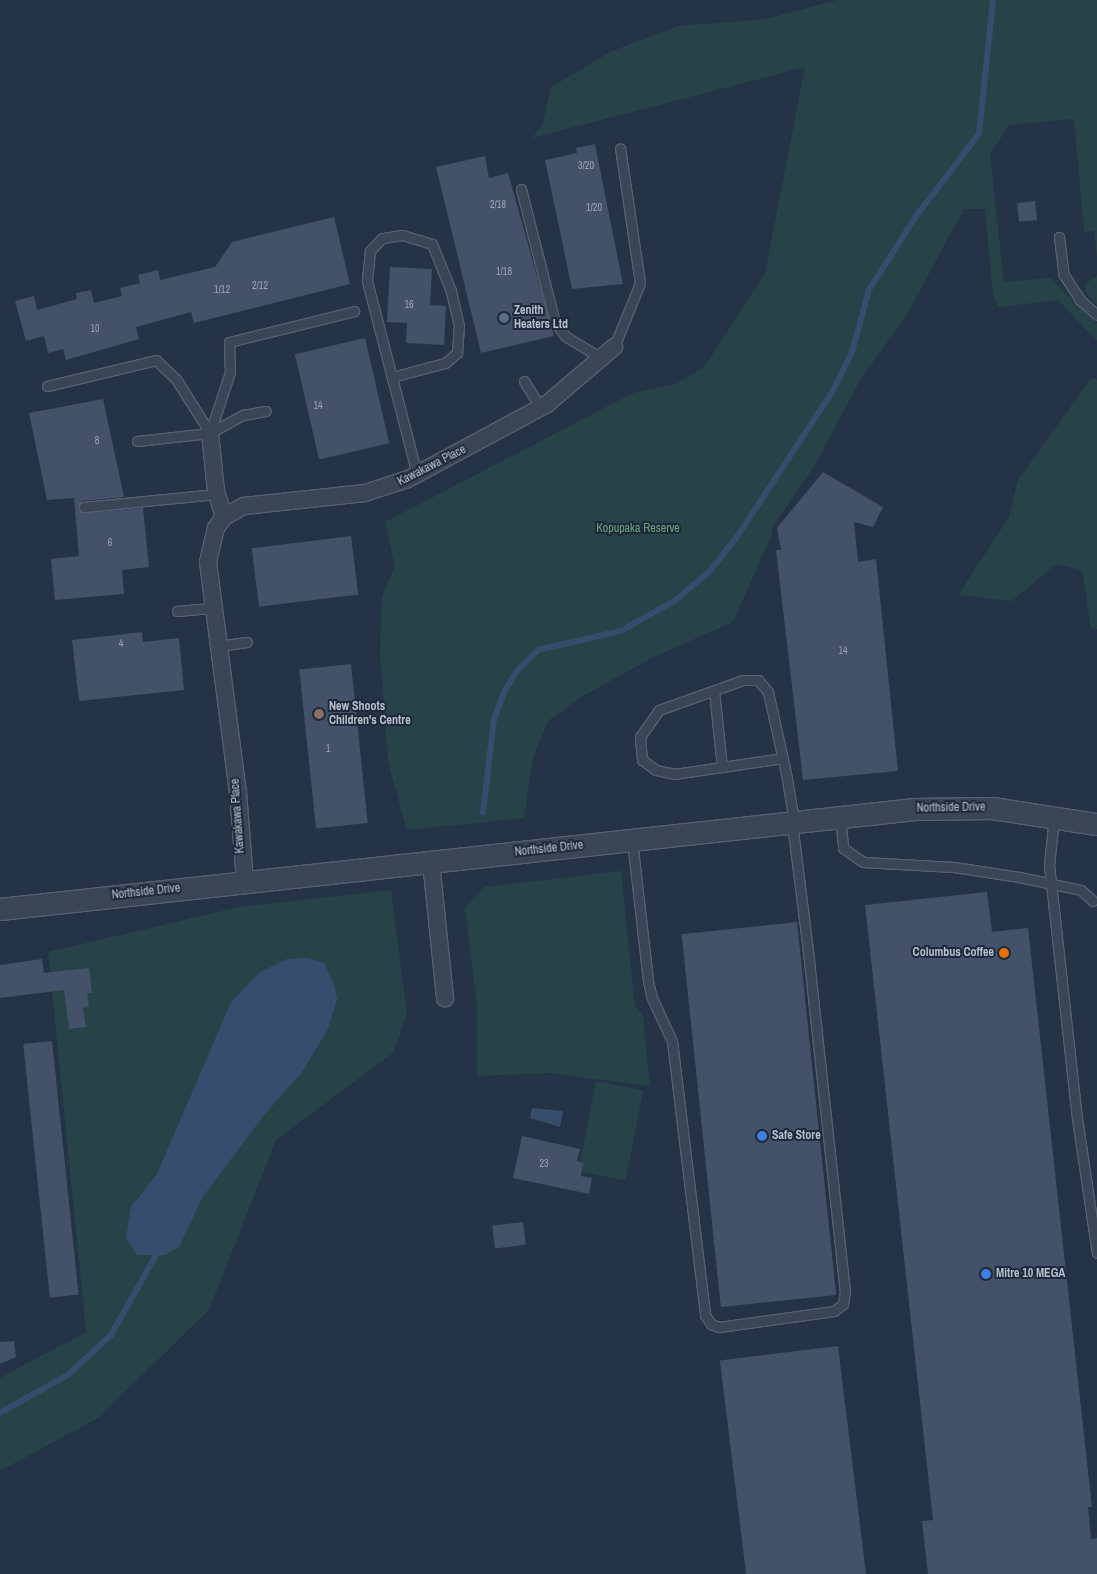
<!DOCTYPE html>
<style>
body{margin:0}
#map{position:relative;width:1097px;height:1574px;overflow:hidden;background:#253346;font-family:"Archivo Narrow",sans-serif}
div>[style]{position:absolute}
.green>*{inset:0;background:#274347;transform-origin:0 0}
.water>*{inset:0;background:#374d6e}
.stream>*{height:5.5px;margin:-2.75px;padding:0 2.75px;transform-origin:2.75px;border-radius:2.75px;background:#374d6e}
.building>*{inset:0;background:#435268;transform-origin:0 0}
.roads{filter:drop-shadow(1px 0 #556070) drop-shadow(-1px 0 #556070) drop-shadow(0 1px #556070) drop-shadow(0 -1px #556070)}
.service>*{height:9px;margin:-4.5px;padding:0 4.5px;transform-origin:4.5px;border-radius:4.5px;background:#3a4555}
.minor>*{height:16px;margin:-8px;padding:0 8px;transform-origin:8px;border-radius:8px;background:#3a4555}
.tertiary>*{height:21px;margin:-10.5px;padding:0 10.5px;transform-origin:10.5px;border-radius:10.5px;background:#3a4555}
.dots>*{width:14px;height:14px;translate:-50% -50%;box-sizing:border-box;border:2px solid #1e2a3b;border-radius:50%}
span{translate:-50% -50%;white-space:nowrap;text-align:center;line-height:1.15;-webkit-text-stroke:4px #1e2a3b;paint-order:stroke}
.number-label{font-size:10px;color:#9aa4b4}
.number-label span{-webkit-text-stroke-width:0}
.poi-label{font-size:12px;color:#b7c0ce;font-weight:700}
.left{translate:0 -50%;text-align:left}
.right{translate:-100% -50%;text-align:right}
.street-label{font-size:12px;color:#b7c0ce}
.park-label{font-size:12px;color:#6ca279}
</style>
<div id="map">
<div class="green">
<i style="clip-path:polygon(837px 0,1097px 0,1097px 259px,1094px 231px,1084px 232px,1074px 119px,1009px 125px,990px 155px,1004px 282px,1050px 278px,1097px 324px,1097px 341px,1058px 300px,998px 307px,993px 295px,985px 209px,964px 209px,906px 316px,860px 380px,813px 469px,772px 527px,772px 534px,733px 622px,650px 659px,583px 696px,548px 721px,533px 758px,524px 818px,407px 830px,388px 762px,380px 652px,382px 597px,395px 566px,385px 522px,633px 393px,676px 384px,705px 366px,765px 273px,805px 67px,532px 138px,542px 126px,551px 87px,612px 51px,678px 26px,766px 19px)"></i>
<i style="clip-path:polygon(1097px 276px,1097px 305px,1085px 291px,1086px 283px)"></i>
<i style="clip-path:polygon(1092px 377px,1097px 380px,1097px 629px,1091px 628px,1082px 570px,1056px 564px,1012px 601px,958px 595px,1009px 517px,1018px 480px)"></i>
<i style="clip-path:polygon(621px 871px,635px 1006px,643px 1015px,650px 1086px,549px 1073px,477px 1076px,477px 1006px,465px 908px,484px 887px)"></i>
<i style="clip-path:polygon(391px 890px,407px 1015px,393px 1053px,276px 1140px,209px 1310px,98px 1418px,0 1471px,0 1378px,86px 1332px,48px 952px,239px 907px)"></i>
<i style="left:596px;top:1081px;width:48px;height:92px;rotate:11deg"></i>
</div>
<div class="water">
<i style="clip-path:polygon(308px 958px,324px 963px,334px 984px,337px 999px,328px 1029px,302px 1072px,264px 1115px,202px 1198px,179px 1247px,165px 1255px,137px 1255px,126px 1238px,131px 1207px,157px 1174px,231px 1002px,259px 973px,287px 959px)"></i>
<i style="clip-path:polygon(532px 1108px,563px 1111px,560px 1127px,530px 1118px)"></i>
</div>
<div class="stream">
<i style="left:483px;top:813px;width:94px;rotate:-83.3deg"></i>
<i style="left:494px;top:720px;width:30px;rotate:-70deg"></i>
<i style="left:504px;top:692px;width:25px;rotate:-58deg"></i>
<i style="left:517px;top:671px;width:30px;rotate:-45deg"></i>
<i style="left:538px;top:650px;width:85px;rotate:-12.9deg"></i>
<i style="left:621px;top:631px;width:63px;rotate:-29.4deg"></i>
<i style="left:676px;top:600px;width:43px;rotate:-40.3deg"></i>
<i style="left:709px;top:572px;width:45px;rotate:-51.3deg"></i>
<i style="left:737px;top:537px;width:175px;rotate:-56.7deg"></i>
<i style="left:833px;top:391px;width:43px;rotate:-64deg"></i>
<i style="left:852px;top:352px;width:64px;rotate:-74.7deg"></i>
<i style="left:869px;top:290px;width:89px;rotate:-57.4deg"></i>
<i style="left:917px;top:215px;width:102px;rotate:-52.6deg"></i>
<i style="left:979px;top:134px;width:135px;rotate:-84deg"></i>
<i style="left:0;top:1413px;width:78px;rotate:-29.2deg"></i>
<i style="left:68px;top:1375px;width:59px;rotate:-42.9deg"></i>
<i style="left:111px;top:1335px;width:90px;rotate:-60.6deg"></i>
</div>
<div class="building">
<i style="clip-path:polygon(595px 144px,623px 284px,572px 289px,545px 160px,577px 153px,576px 148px)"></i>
<i style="clip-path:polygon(485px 156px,489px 178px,508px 173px,554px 336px,481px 353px,436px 167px)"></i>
<i style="left:1035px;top:201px;width:19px;height:18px;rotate:84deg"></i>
<i style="clip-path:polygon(334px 217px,350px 284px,194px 323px,191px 312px,136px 327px,139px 339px,66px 360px,63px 349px,48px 353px,44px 336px,26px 341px,15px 301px,34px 296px,37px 310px,77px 299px,76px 293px,91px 290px,94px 303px,122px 296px,120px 288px,140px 283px,138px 275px,158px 270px,160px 280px,215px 267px,232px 242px)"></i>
<i style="clip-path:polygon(390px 267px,432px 269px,430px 305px,446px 306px,444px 345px,406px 343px,407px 323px,387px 322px)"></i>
<i style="left:365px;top:338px;width:108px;height:72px;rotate:77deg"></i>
<i style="clip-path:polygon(103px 399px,124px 497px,83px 501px,78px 508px,85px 513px,143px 508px,149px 567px,122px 570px,124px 594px,55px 600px,51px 559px,79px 556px,74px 498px,47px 500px,29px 413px)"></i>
<i style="clip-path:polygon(823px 472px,883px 507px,873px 527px,854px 522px,858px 562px,876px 559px,898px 771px,803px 780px,776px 550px,781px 550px,777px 528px)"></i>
<i style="left:351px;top:536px;width:59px;height:100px;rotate:83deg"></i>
<i style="clip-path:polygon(142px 632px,143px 642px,179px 638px,184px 690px,79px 701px,72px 640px)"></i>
<i style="left:351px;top:664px;width:160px;height:52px;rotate:84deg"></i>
<i style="clip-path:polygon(987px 892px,992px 932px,1028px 928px,1092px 1507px,1088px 1507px,1091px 1539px,1097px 1538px,1097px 1574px,928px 1574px,922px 1521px,933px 1520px,865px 905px)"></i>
<i style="left:797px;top:922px;width:375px;height:116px;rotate:84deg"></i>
<i style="clip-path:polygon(42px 959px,44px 973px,89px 968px,92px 993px,87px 993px,89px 1007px,83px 1008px,86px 1027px,69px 1029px,64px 990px,0 998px,0 965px)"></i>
<i style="left:52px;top:1041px;width:255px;height:29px;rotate:84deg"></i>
<i style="clip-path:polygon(522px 1136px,580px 1149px,577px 1161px,583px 1163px,581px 1176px,592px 1178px,589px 1194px,513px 1178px)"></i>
<i style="left:523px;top:1222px;width:23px;height:31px;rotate:83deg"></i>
<i style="clip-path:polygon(14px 1341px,16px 1357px,0 1364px,0 1342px)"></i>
<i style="left:838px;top:1346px;width:230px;height:119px;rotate:83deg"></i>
</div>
<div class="roads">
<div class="service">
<i style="left:521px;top:189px;width:137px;rotate:75.7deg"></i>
<i style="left:555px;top:322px;width:17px;rotate:54deg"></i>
<i style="left:565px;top:336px;width:42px;rotate:31.4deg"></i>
<i style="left:1059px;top:237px;width:38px;rotate:83deg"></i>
<i style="left:1064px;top:275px;width:30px;rotate:57deg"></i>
<i style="left:1080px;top:300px;width:23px;rotate:41deg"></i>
<i style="left:614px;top:347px;width:69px;rotate:-67.9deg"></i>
<i style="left:640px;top:283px;width:136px;rotate:-98.4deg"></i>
<i style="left:392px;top:377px;width:55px;rotate:-14.8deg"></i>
<i style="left:445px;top:363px;width:16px;rotate:-40deg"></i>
<i style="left:457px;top:353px;width:27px;rotate:-86deg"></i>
<i style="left:459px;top:326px;width:36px;rotate:-103deg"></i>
<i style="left:451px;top:291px;width:51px;rotate:-112deg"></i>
<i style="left:432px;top:244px;width:31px;rotate:-163deg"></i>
<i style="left:402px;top:235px;width:20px;rotate:171deg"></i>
<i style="left:382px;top:238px;width:18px;rotate:133deg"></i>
<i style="left:370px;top:251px;width:30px;rotate:96deg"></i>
<i style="left:367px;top:281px;width:199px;rotate:75.5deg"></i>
<i style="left:524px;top:381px;width:32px;rotate:58deg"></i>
<i style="left:47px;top:386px;width:112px;rotate:-13.4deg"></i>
<i style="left:156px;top:360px;width:28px;rotate:44deg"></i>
<i style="left:176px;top:379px;width:64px;rotate:57.8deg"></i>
<i style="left:210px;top:433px;width:64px;rotate:-71.8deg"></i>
<i style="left:230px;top:372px;width:30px;rotate:-92deg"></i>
<i style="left:229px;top:342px;width:129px;rotate:-13.9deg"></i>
<i style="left:137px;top:441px;width:73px;rotate:-6.3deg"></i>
<i style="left:210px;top:433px;width:38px;rotate:-29deg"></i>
<i style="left:243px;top:415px;width:23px;rotate:-10deg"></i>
<i style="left:84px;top:507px;width:133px;rotate:-5.6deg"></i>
<i style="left:177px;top:611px;width:37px;rotate:-5deg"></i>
<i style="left:218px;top:646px;width:29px;rotate:-8deg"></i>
<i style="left:714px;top:691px;width:76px;rotate:84deg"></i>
<i style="left:783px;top:758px;width:109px;rotate:171.6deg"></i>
<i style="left:675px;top:774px;width:19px;rotate:-168deg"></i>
<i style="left:656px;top:770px;width:17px;rotate:-144deg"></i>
<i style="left:642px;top:760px;width:23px;rotate:-95deg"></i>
<i style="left:640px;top:737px;width:33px;rotate:-55deg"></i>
<i style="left:659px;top:710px;width:89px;rotate:-19.7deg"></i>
<i style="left:743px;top:680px;width:15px"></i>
<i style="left:758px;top:680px;width:16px;rotate:50deg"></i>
<i style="left:768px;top:692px;width:83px;rotate:77.5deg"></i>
<i style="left:786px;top:773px;width:49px;rotate:80.5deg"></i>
<i style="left:840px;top:817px;width:31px;rotate:84deg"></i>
<i style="left:843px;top:848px;width:24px;rotate:35deg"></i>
<i style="left:863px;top:862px;width:91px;rotate:3.1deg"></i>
<i style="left:954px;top:867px;width:66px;rotate:8.7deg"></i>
<i style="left:1019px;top:877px;width:63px;rotate:11.8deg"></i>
<i style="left:1081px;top:890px;width:16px;rotate:43deg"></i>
<i style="left:1054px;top:817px;width:48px;rotate:95.9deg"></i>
<i style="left:1049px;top:865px;width:255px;rotate:83.7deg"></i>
<i style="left:1077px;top:1118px;width:136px;rotate:81.6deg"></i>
<i style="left:632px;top:840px;width:142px;rotate:83.5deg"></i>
<i style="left:648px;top:981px;width:17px;rotate:77deg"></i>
<i style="left:652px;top:998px;width:47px;rotate:65.1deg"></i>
<i style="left:672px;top:1041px;width:276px;rotate:83.1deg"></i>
<i style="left:705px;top:1315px;width:11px;rotate:56deg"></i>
<i style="left:711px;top:1324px;width:9px;rotate:21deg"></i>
<i style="left:719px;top:1327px;width:116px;rotate:-7.9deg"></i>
<i style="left:834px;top:1311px;width:11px;rotate:-38deg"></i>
<i style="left:843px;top:1304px;width:12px;rotate:-81deg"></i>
<i style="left:845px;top:1292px;width:335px;rotate:-96.2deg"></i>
<i style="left:809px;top:959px;width:138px;rotate:-97.1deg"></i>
</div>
<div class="minor">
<i style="left:210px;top:433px;width:58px;rotate:84.1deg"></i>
<i style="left:216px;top:491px;width:27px;rotate:73deg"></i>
<i style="left:431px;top:862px;width:137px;rotate:84.1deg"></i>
<i style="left:245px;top:881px;width:88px;rotate:-94.5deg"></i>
<i style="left:238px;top:793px;width:233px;rotate:-97.4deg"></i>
<i style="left:208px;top:562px;width:35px;rotate:-77deg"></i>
<i style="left:216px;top:528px;width:14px;rotate:-54deg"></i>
<i style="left:224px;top:517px;width:23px;rotate:-29deg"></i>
<i style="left:244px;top:506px;width:122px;rotate:-6.1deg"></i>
<i style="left:365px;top:493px;width:45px;rotate:-18deg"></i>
<i style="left:408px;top:479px;width:158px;rotate:-28.3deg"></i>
<i style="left:547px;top:404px;width:88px;rotate:-40.4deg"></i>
</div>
<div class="tertiary">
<i style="left:0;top:909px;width:920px;rotate:-6.24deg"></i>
<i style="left:915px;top:809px;width:77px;rotate:-0.7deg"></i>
<i style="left:992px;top:808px;width:106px;rotate:8.7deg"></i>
</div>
</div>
<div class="dots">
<i style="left:504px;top:318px;background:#5c6f8a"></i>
<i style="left:319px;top:714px;background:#8d6e63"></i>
<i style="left:1004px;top:953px;background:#e8710a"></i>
<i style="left:762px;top:1136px;background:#3f7fe0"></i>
<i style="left:986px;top:1274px;background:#3f7fe0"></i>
</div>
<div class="number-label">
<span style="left:586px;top:166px">3/20</span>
<span style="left:498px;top:205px">2/18</span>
<span style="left:594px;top:208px">1/20</span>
<span style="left:504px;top:272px">1/18</span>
<span style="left:260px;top:286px">2/12</span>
<span style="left:222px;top:290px">1/12</span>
<span style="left:409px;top:305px">16</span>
<span style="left:95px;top:329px">10</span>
<span style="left:318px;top:406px">14</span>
<span style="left:97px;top:441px">8</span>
<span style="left:110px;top:543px">6</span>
<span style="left:121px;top:644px">4</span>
<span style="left:843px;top:651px">14</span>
<span style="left:328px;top:749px">1</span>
<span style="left:544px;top:1164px">23</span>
</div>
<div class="poi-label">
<span class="left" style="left:514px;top:318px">Zenith<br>Heaters Ltd</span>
<span class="left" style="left:329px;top:714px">New Shoots<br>Children's Centre</span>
<span class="right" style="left:994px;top:953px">Columbus Coffee</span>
<span class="left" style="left:772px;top:1136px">Safe Store</span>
<span class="left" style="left:996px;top:1274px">Mitre 10 MEGA</span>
</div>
<div class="street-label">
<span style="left:432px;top:466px;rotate:-27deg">Kawakawa Place</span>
<span style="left:951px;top:808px;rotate:-1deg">Northside Drive</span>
<span style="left:238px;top:816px;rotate:-94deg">Kawakawa Place</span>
<span style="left:549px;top:849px;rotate:-6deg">Northside Drive</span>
<span style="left:146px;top:892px;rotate:-6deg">Northside Drive</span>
</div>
<div class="park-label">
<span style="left:638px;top:529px">Kopupaka Reserve</span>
</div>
</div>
